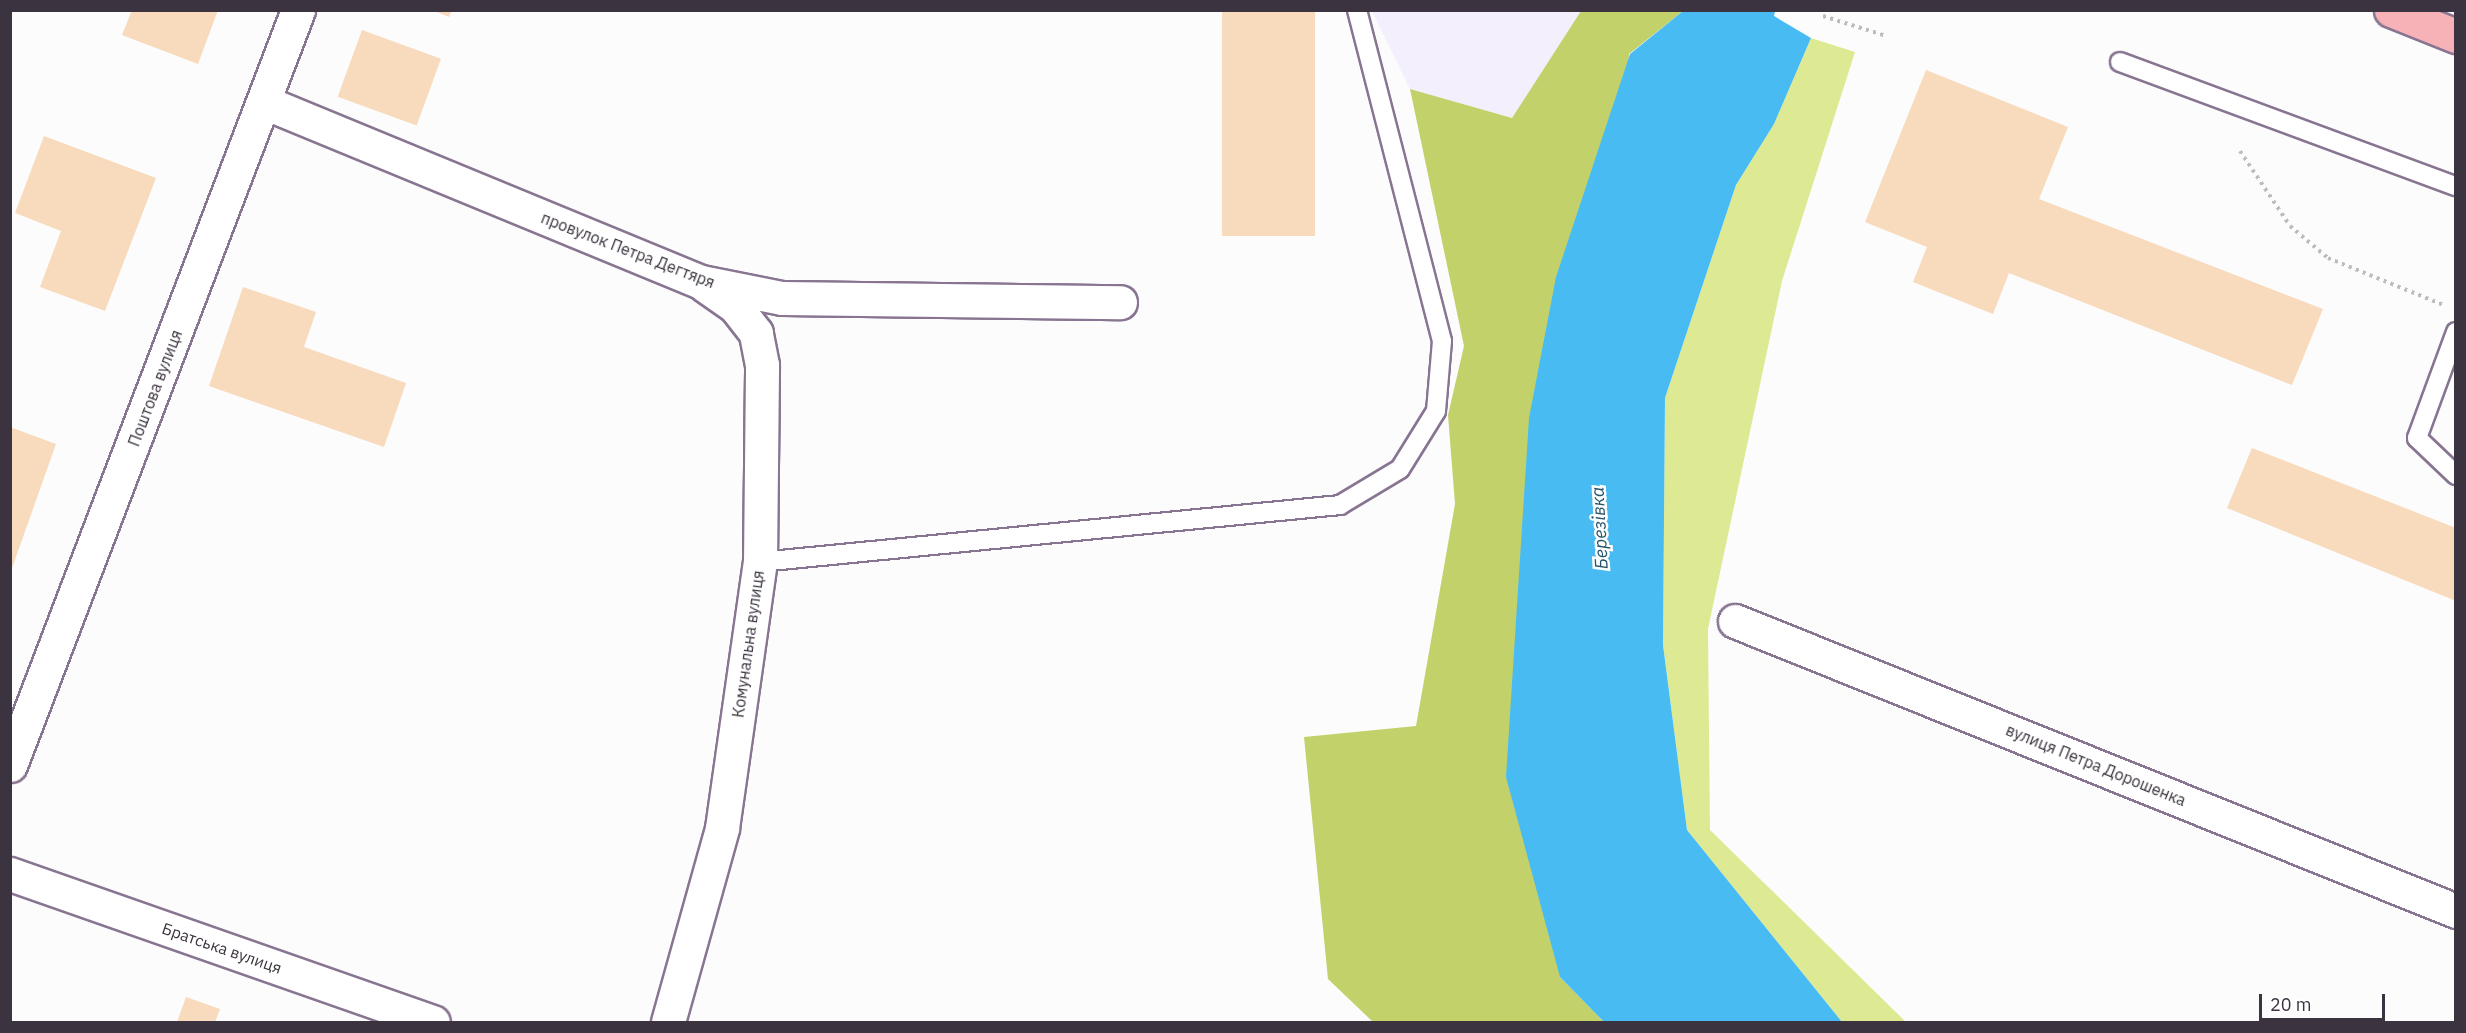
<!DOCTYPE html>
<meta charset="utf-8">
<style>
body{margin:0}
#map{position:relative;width:2466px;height:1033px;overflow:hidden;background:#fcfcfc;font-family:"IBM Plex Sans",sans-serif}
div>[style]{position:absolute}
.commercial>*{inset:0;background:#f4effc}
.green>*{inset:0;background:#deea93}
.forest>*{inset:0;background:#c3d16a}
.water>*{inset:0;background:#48bcf2}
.building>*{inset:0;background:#f8dabc;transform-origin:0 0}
.path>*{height:4px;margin-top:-2px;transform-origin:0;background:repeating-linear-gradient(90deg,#bebbbf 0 3px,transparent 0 7.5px)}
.roads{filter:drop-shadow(2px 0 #887591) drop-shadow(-2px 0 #887591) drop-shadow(0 2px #887591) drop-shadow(0 -2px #887591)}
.service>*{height:18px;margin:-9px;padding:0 9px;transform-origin:9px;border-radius:9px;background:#fff}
.minor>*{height:33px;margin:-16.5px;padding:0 16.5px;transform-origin:16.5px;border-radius:16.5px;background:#fff}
.tertiary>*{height:33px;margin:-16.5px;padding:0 16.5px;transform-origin:16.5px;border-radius:16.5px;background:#fff}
.trunk>*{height:33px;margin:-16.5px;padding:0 16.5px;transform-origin:16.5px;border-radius:16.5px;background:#f6b2b6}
span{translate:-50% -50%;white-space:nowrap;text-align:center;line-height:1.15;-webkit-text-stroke:5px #fff;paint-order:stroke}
.street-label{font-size:16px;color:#3b333f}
.water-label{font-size:18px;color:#25546b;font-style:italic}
.frame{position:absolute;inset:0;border:12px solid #3b333f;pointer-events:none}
.scale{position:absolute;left:2259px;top:994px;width:126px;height:27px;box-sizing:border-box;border:3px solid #3b333f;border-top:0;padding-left:8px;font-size:18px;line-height:21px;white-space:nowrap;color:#3b333f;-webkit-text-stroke:4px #fff;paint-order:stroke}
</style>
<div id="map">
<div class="commercial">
<i style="clip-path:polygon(1372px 11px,1581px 11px,1512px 118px,1410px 89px)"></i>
</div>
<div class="green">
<i style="clip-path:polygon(1811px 38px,1855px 52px,1782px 281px,1708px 629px,1710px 830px,1906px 1022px,1842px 1022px,1687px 830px,1663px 645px,1665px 398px,1736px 185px,1774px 124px)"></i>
</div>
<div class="forest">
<i style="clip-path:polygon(1581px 11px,1683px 11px,1629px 54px,1560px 977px,1604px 1022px,1373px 1022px,1328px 979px,1304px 737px,1416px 726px,1455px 504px,1448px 415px,1464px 346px,1410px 89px,1512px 118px)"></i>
</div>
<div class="water">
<i style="clip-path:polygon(1683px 11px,1775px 11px,1774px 16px,1811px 38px,1774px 124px,1736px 185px,1665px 398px,1663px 645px,1687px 830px,1842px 1022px,1604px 1022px,1560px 977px,1506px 777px,1529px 418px,1556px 277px,1630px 54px)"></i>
</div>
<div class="building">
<i style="clip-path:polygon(132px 10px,218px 10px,198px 64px,122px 35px)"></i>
<i style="clip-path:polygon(432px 10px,452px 10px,449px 17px)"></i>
<i style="left:1222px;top:10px;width:93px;height:226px"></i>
<i style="left:362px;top:30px;width:84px;height:71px;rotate:20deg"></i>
<i style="clip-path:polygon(1926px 70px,2068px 127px,2039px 199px,2323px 309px,2292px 385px,2009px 273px,1993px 314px,1913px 282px,1927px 247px,1865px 222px)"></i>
<i style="clip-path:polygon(44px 136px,156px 178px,105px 311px,40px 287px,61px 231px,15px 213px)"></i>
<i style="clip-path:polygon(243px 287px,316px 312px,304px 347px,406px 383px,384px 447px,209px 386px)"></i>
<i style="clip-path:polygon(10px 427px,56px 444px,11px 571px,10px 571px)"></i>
<i style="clip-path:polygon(2252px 448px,2456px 528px,2456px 601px,2227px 508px)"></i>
<i style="clip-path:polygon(186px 997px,220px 1009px,215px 1022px,177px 1022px)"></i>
</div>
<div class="path">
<i style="left:1823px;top:16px;width:66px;rotate:17.6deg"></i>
<i style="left:2240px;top:151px;width:90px;rotate:56.3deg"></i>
<i style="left:2290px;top:226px;width:50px;rotate:40.1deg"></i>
<i style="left:2328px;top:258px;width:125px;rotate:22.1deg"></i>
</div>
<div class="roads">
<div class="service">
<i style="left:2120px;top:62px;width:358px;rotate:20.3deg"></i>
<i style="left:2456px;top:332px;width:113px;rotate:110.2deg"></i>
<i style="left:2417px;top:438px;width:54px;rotate:43.5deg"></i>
<i style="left:760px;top:562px;width:583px;rotate:-5.61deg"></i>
<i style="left:1340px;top:505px;width:70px;rotate:-31deg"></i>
<i style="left:1400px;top:469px;width:68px;rotate:-58.2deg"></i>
<i style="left:1436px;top:411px;width:70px;rotate:-85.1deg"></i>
<i style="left:1442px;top:341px;width:342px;rotate:-104.4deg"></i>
</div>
<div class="minor">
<i style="left:264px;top:102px;width:473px;rotate:22.4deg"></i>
<i style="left:701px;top:282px;width:83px;rotate:11.2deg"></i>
<i style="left:782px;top:298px;width:338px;rotate:0.7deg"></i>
<i style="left:1735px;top:621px;width:777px;rotate:21.91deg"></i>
<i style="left:10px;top:874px;width:448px;rotate:19.3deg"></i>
<i style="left:668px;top:1022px;width:201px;rotate:-74.4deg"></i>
<i style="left:722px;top:828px;width:269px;rotate:-81.9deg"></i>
<i style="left:760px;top:562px;width:197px;rotate:-89.4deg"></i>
<i style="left:762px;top:365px;width:33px;rotate:-101deg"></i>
<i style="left:756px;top:333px;width:33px;rotate:-128deg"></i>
<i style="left:736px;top:307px;width:38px;rotate:-145deg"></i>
</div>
<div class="tertiary">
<i style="left:10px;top:765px;width:808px;rotate:-69.12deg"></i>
</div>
<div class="trunk">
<i style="left:2391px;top:10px;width:70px;rotate:21.8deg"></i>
</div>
</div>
<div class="street-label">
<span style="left:628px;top:250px;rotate:21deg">провулок Петра Дегтяря</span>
<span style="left:155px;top:388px;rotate:-69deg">Поштова вулиця</span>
<span style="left:748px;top:644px;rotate:-82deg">Комунальна вулиця</span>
<span style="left:2096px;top:765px;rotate:22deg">вулиця Петра Дорошенка</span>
<span style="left:222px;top:948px;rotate:19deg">Братська вулиця</span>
</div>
<div class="water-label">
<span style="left:1600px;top:528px;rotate:-93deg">Березівка</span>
</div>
<div class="frame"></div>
<div class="scale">20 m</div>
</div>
